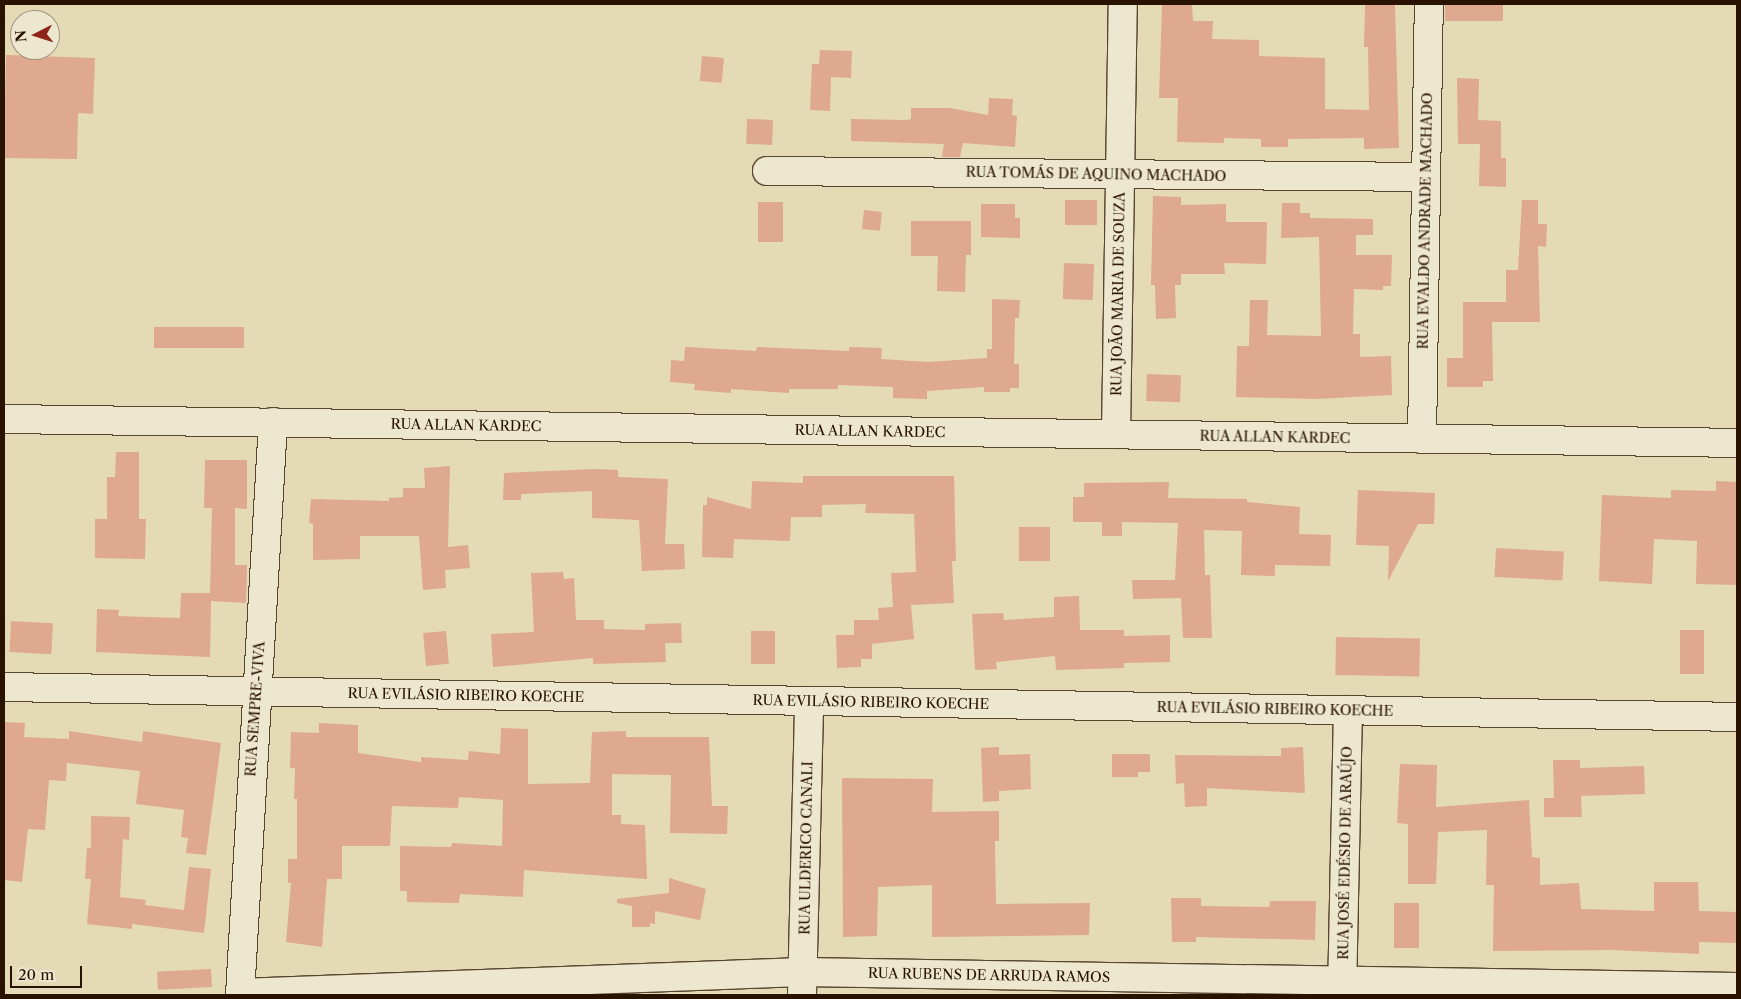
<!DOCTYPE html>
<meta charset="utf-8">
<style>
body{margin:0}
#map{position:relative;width:1741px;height:999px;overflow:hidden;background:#e5dab6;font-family:"Libre Caslon Text",serif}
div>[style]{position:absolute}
.building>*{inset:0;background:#dea98e;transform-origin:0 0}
.roads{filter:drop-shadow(1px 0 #58452e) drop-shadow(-1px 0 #58452e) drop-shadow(0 1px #58452e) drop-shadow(0 -1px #58452e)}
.minor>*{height:28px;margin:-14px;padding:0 14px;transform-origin:14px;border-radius:14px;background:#eee7d0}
span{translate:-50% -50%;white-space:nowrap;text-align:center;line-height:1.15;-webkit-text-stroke:5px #eee7d0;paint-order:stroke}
.street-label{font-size:14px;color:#291300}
.frame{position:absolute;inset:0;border:5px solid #291300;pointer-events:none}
.north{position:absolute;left:10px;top:10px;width:50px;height:50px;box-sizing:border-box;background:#eee7d0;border:1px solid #9f927d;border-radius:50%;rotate:265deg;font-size:14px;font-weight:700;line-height:20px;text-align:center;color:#291300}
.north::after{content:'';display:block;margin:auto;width:18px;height:22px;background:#8f2418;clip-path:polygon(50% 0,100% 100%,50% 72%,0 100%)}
.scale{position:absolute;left:10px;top:966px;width:72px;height:22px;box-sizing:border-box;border:2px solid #291300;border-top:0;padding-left:6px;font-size:15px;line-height:18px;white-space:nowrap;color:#291300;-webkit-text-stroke:4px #eee7d0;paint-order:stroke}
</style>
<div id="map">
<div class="building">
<i style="clip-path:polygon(1162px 4px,1192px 4px,1193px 21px,1213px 21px,1212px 39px,1259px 40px,1259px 56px,1325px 58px,1325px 109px,1369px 110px,1368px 47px,1364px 47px,1365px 4px,1395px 4px,1399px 148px,1364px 149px,1364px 138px,1288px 139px,1288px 147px,1261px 147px,1261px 139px,1224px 138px,1224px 143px,1177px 142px,1178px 98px,1159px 98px)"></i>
<i style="left:1445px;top:4px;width:58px;height:17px"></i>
<i style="clip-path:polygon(820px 50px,852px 51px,851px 78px,831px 77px,830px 111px,810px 110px,812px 64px,819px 64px)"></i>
<i style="clip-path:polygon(6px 55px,95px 58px,93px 114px,78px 113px,77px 159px,4px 158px)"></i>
<i style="left:702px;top:56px;width:22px;height:25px;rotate:5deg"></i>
<i style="clip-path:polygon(1457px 78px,1479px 79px,1478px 120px,1501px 121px,1501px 158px,1506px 158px,1506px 187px,1479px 186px,1480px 144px,1458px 144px)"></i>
<i style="clip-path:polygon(989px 98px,1013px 99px,1012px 115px,1017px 116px,1015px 147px,963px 143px,960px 157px,942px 157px,944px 144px,851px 141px,851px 119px,906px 120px,911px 119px,911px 108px,950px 108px,988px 115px)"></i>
<i style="left:747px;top:119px;width:26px;height:25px;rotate:2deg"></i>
<i style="clip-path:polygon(1153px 196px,1181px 197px,1181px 205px,1226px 204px,1226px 222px,1267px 222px,1266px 264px,1224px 263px,1225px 274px,1181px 274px,1181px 285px,1175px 285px,1176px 318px,1156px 319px,1155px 285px,1151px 285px)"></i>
<i style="left:1097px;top:200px;width:25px;height:32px;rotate:90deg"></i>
<i style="clip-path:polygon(1522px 200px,1538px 200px,1538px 224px,1547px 224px,1546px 247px,1538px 246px,1540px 322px,1492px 322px,1493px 381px,1483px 381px,1483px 387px,1447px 387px,1447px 358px,1463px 358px,1463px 302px,1506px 302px,1506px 270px,1518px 270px)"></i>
<i style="left:758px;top:202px;width:25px;height:40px"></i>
<i style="clip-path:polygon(1282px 203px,1300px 203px,1300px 213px,1310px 213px,1310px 218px,1373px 219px,1373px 235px,1356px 235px,1356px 255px,1392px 255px,1391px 286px,1383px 286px,1383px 290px,1354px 289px,1353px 334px,1360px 334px,1360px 357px,1391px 356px,1392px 395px,1316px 399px,1236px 397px,1237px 346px,1249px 346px,1250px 300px,1268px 300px,1267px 335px,1321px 336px,1319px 237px,1281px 238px)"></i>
<i style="clip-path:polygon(981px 204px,1015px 204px,1015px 218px,1020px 218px,1020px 238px,981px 237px)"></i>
<i style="left:864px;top:210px;width:18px;height:19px;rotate:6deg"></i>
<i style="clip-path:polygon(911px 221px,971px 221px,971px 255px,966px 255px,965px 292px,937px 291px,938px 256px,911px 256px)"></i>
<i style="left:1064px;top:263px;width:30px;height:36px;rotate:2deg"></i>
<i style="clip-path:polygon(992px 299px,1020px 300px,1019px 318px,1015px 318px,1014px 364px,1019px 364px,1019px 388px,1010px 388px,1010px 392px,984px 392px,984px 387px,927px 391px,927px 399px,893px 398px,893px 387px,838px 385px,838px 389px,789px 389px,789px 393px,731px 389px,731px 393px,694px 390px,695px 384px,670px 382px,671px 360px,684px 361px,685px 347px,756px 351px,757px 347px,849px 351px,849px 347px,882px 348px,881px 359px,928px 362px,987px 358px,987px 349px,992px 349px)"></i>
<i style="left:154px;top:327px;width:90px;height:21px"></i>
<i style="left:1147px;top:374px;width:34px;height:27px;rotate:2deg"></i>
<i style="clip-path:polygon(116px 452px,139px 452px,139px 519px,146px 519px,145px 559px,95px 558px,95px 519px,107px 519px,107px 477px,115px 477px)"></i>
<i style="clip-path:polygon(205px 460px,247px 460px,247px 509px,235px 508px,235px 565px,247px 565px,246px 603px,211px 601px,210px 657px,96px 652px,97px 609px,119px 610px,118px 616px,180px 618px,181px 593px,210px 593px,212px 508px,204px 508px)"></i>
<i style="clip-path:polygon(450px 466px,448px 547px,468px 545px,470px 568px,445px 570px,446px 588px,423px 590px,419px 536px,360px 536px,360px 559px,313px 560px,313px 524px,309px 523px,311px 499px,389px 501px,389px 498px,403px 497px,403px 488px,425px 488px,424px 468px)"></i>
<i style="clip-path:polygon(595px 469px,618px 470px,618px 477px,668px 479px,665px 544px,684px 544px,685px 569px,642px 571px,639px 520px,592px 518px,592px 491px,521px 494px,521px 500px,503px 500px,504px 473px)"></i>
<i style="clip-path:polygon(803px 476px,954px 476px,956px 561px,952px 561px,954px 603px,911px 605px,914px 639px,872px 644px,872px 659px,861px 659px,861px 667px,837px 668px,836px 635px,854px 635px,854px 620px,879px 620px,878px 608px,893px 607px,891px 573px,916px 572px,914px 514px,865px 513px,866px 504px,822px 505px,822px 517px,791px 517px,790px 541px,734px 539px,733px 558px,702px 557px,703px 505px,707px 505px,707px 497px,751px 509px,752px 481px,803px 483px)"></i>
<i style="clip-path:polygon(1716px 481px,1737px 482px,1737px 585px,1696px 584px,1697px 541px,1654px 539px,1652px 584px,1599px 581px,1602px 495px,1671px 498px,1671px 490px,1716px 491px)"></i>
<i style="clip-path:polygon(1169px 482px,1168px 498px,1247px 499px,1247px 502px,1300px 507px,1299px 534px,1331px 535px,1330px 566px,1275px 565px,1275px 576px,1241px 575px,1242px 531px,1204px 530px,1205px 575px,1210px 575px,1212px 638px,1183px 638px,1181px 598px,1133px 599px,1132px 580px,1175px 580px,1178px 523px,1122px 522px,1122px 536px,1102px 536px,1102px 522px,1073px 522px,1073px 497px,1084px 497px,1084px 483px)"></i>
<i style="clip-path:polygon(1358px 490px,1435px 493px,1434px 524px,1418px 524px,1388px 581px,1389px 546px,1356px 545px)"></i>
<i style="left:1019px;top:527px;width:31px;height:34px"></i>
<i style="left:1496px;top:548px;width:68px;height:29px;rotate:3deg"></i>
<i style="clip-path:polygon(563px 572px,564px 579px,574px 578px,576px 620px,604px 620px,604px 629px,645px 630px,645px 624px,681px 623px,682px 643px,665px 643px,666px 662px,593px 664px,593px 658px,493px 667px,491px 634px,534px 632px,531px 573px)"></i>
<i style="clip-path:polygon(1079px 596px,1080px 630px,1124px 630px,1124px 636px,1170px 635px,1170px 662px,1124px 663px,1124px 668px,1056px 670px,1055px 656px,996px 662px,997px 669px,975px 670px,972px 614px,1003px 613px,1004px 620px,1054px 617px,1054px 597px)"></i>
<i style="left:11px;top:621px;width:42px;height:31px;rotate:3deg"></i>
<i style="left:1680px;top:630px;width:24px;height:44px"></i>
<i style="left:446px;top:631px;width:33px;height:23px;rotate:85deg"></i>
<i style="left:751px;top:631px;width:24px;height:33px"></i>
<i style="left:1336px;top:637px;width:84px;height:38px;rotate:1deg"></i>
<i style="clip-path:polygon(4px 722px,25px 723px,24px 737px,69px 739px,69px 731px,142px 742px,143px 731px,221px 743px,206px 855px,186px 853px,188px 838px,181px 837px,184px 810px,136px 804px,140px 771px,67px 763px,66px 781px,49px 780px,45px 830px,28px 829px,22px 882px,4px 880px)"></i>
<i style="clip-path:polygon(319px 723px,358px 725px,358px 753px,421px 762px,421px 757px,468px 760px,469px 751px,500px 754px,501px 728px,528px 729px,528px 784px,590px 783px,592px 732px,626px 731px,626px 737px,709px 737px,712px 806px,728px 806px,727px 834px,670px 833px,671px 775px,612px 774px,612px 815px,621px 815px,621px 824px,645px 825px,647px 879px,524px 870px,523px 897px,460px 894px,459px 903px,407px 902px,407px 891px,400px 891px,400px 846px,451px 847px,452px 843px,502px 846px,503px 800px,459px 797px,458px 808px,392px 806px,390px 846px,342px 846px,342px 879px,327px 879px,322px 947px,286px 942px,291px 883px,288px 883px,288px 859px,297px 859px,297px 799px,294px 799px,295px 768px,290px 768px,291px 732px,319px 733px)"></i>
<i style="clip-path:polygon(999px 747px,999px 755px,1030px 754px,1031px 789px,999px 791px,999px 801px,983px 802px,981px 748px)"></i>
<i style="clip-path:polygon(1303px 747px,1305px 793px,1207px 788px,1207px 806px,1185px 807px,1184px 783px,1176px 784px,1175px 755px,1281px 756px,1281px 748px)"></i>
<i style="clip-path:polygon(1112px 754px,1150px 754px,1150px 772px,1138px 772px,1138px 777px,1112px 777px)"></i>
<i style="clip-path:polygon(1553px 760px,1580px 760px,1580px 768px,1644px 766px,1645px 794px,1581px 796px,1582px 817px,1544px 817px,1544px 798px,1554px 798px)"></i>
<i style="clip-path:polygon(1400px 764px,1437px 765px,1436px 807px,1529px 800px,1532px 857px,1540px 858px,1540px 885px,1579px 883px,1581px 909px,1654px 911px,1654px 882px,1698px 882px,1699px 911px,1737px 912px,1737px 943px,1699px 942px,1699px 954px,1613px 950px,1493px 951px,1494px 885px,1486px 885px,1487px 830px,1438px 832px,1436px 884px,1408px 884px,1408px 824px,1397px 823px)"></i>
<i style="clip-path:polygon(842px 778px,933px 779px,932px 812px,999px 811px,999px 841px,995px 841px,996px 904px,1090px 903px,1089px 935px,932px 937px,932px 885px,878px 887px,877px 936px,843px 937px)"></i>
<i style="clip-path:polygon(91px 816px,130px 817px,129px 840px,123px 839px,120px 897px,146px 900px,145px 905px,184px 910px,189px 867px,211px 869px,204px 933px,132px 924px,132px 929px,87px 924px,91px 879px,85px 879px,87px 848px,91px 848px)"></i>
<i style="clip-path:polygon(669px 878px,706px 889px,700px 920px,655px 911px,655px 924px,650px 923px,650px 927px,632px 927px,632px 906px,617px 903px,617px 899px,669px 893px)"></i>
<i style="clip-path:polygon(1171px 898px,1201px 898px,1201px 906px,1269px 907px,1270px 901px,1316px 901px,1315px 940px,1196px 937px,1196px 942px,1172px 942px)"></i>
<i style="left:1394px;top:903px;width:25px;height:45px"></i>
<i style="left:211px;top:969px;width:18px;height:54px;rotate:87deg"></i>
</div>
<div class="roads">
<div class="minor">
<i style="left:767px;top:171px;width:659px;rotate:0.52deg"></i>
<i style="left:4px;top:419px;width:1733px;rotate:0.79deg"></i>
<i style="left:1116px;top:434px;width:430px;rotate:-89.1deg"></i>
<i style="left:1422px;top:439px;width:435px;rotate:-89.1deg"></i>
<i style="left:4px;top:687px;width:1733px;rotate:0.99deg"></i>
<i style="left:240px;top:993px;width:563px;rotate:-2.14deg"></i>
<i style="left:803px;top:972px;width:934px;rotate:0.92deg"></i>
<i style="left:240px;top:995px;width:574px;rotate:-86.7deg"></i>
<i style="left:802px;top:995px;width:294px;rotate:-88.6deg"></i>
<i style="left:1342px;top:995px;width:285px;rotate:-88.8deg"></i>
</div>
</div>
<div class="street-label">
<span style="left:1096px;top:174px;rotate:1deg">RUA TOMÁS DE AQUINO MACHADO</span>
<span style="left:1425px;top:221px;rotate:-89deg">RUA EVALDO ANDRADE MACHADO</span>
<span style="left:1118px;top:294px;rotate:-89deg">RUA JOÃO MARIA DE SOUZA</span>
<span style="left:466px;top:425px;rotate:1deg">RUA ALLAN KARDEC</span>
<span style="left:870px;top:431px;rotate:1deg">RUA ALLAN KARDEC</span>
<span style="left:1275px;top:437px;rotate:1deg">RUA ALLAN KARDEC</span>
<span style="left:466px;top:695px;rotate:1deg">RUA EVILÁSIO RIBEIRO KOECHE</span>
<span style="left:871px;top:702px;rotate:1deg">RUA EVILÁSIO RIBEIRO KOECHE</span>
<span style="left:255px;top:709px;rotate:-86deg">RUA SEMPRE-VIVA</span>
<span style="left:1275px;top:709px;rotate:1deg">RUA EVILÁSIO RIBEIRO KOECHE</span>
<span style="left:806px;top:848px;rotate:-89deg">RUA ULDERICO CANALI</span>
<span style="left:1345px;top:853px;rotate:-89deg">RUA JOSÉ EDÉSIO DE ARAÚJO</span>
<span style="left:989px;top:975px;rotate:1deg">RUA RUBENS DE ARRUDA RAMOS</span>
</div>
<div class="frame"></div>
<div class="north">N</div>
<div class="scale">20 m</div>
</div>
